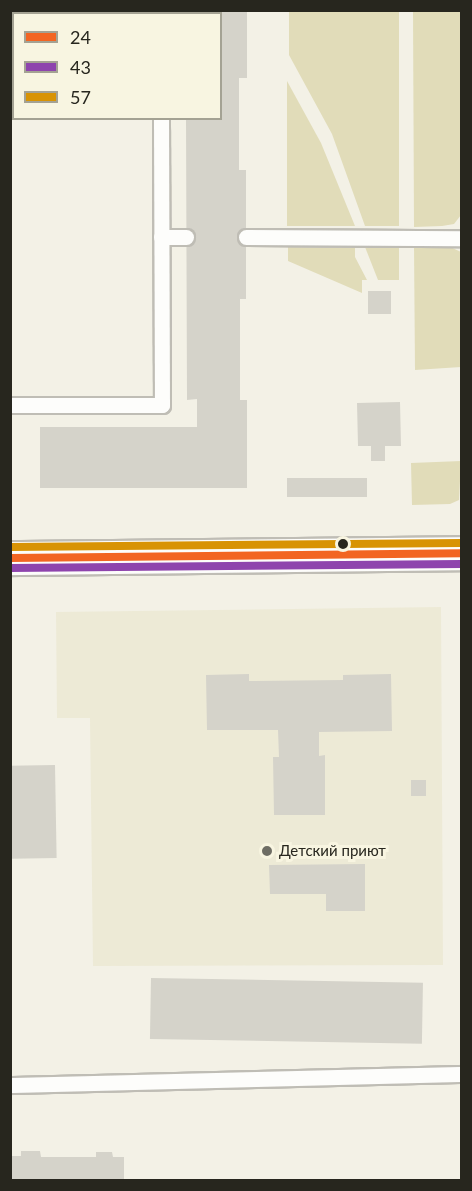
<!DOCTYPE html>
<meta charset="utf-8">
<style>
body{margin:0}
#map{position:relative;width:472px;height:1191px;overflow:hidden;background:#f3f1e6;font-family:Lato,sans-serif}
div>[style]{position:absolute}
.built>*{inset:0;background:#edead6}
.green>*{inset:0;background:#e1dcb9}
.building>*{inset:0;background:#d5d3ca;transform-origin:0 0}
.roads{filter:drop-shadow(2px 0 #bfbdb5) drop-shadow(-2px 0 #bfbdb5) drop-shadow(0 2px #bfbdb5) drop-shadow(0 -2px #bfbdb5)}
.service>*{height:15px;margin:-7.5px;padding:0 7.5px;transform-origin:7.5px;border-radius:7.5px;background:#fdfdfb}
.secondary>*{height:33px;margin:-16.5px;padding:0 16.5px;transform-origin:16.5px;border-radius:16.5px;background:#fdfdfb}
.bus-1>*{height:8px;margin:-4px;padding:0 4px;transform-origin:4px;border-radius:4px;background:#f26522}
.bus-2>*{height:8px;margin:-4px;padding:0 4px;transform-origin:4px;border-radius:4px;background:#8e44ad}
.bus-3>*{height:8px;margin:-4px;padding:0 4px;transform-origin:4px;border-radius:4px;background:#d89304}
.dots>*{width:16px;height:16px;translate:-50% -50%;box-sizing:border-box;border:3px solid #f8f5e1;border-radius:50%}
span{translate:-50% -50%;white-space:nowrap;text-align:center;line-height:1.15;-webkit-text-stroke:6px #f8f5e1;paint-order:stroke}
.poi-label{font-size:15px;color:#27261e}
.left{translate:0 -50%;text-align:left}
.frame{position:absolute;inset:0;border:12px solid #27261e;pointer-events:none}
.legend{position:absolute;left:12px;top:12px;width:210px;height:108px;box-sizing:border-box;background:#f8f5e1;border:2px solid #a4a293;margin:0;padding:8px 10px;list-style:none;font-size:18px;color:#27261e}
.legend li{display:flex;align-items:center;gap:12px;height:30px}
.legend b{width:30px;border:2px solid #a4a293}
</style>
<div id="map">
<div class="built">
<i style="clip-path:polygon(441px 607px,443px 965px,93px 966px,90px 718px,57px 718px,56px 612px)"></i>
</div>
<div class="green">
<i style="clip-path:polygon(289px 11px,399px 11px,399px 226px,365px 226px,332px 134px,289px 55px)"></i>
<i style="clip-path:polygon(413px 11px,461px 11px,461px 215px,454px 224px,442px 226px,414px 227px)"></i>
<i style="clip-path:polygon(287px 81px,321px 143px,355px 226px,287px 226px)"></i>
<i style="clip-path:polygon(446px 245px,461px 252px,461px 367px,415px 370px,414px 246px)"></i>
<i style="clip-path:polygon(399px 246px,399px 280px,378px 280px,365px 247px)"></i>
<i style="clip-path:polygon(288px 247px,355px 248px,355px 257px,367px 280px,362px 280px,362px 293px,288px 261px)"></i>
<i style="clip-path:polygon(461px 461px,459px 500px,450px 504px,412px 505px,411px 463px)"></i>
</div>
<div class="building">
<i style="clip-path:polygon(58px 10px,247px 10px,247px 78px,239px 78px,239px 170px,246px 170px,246px 299px,240px 299px,240px 400px,247px 400px,247px 488px,40px 488px,40px 427px,197px 427px,197px 399px,187px 400px,186px 118px,220px 118px,220px 14px)"></i>
<i style="left:368px;top:291px;width:23px;height:23px"></i>
<i style="clip-path:polygon(400px 402px,401px 446px,385px 446px,385px 461px,371px 461px,371px 446px,358px 446px,357px 403px)"></i>
<i style="left:287px;top:478px;width:80px;height:19px"></i>
<i style="clip-path:polygon(249px 674px,249px 681px,343px 680px,343px 675px,391px 674px,392px 731px,319px 732px,319px 756px,325px 755px,325px 815px,274px 815px,273px 757px,279px 757px,278px 730px,207px 730px,206px 675px)"></i>
<i style="left:55px;top:765px;width:93px;height:45px;rotate:89deg"></i>
<i style="left:411px;top:780px;width:15px;height:16px"></i>
<i style="clip-path:polygon(365px 864px,365px 911px,326px 911px,326px 894px,270px 894px,269px 865px)"></i>
<i style="left:151px;top:978px;width:272px;height:61px;rotate:1deg"></i>
<i style="clip-path:polygon(21px 1151px,40px 1151px,41px 1157px,96px 1157px,96px 1152px,112px 1152px,113px 1157px,124px 1157px,124px 1180px,10px 1180px,10px 1156px,21px 1156px)"></i>
</div>
<div class="roads">
<div class="service">
<i style="left:21px;top:14px;width:4px;rotate:-90deg"></i>
<i style="left:10px;top:74px;width:4px"></i>
<i style="left:161px;top:237px;width:25px"></i>
<i style="left:246px;top:237px;width:216px;rotate:0.3deg"></i>
<i style="left:10px;top:405px;width:152px"></i>
<i style="left:162px;top:405px;width:287px;rotate:-90.2deg"></i>
<i style="left:10px;top:1085px;width:452px;rotate:-1.4deg"></i>
</div>
<div class="secondary">
<i style="left:10px;top:558px;width:452px;rotate:-0.6deg"></i>
</div>
</div>
<div class="bus-1">
<i style="left:10px;top:558px;width:452px;rotate:-0.6deg"></i>
</div>
<div class="bus-2">
<i style="left:10px;top:568px;width:452px;rotate:-0.5deg"></i>
</div>
<div class="bus-3">
<i style="left:10px;top:547px;width:452px;rotate:-0.5deg"></i>
</div>
<div class="dots">
<i style="left:343px;top:544px;background:#27261e"></i>
<i style="left:267px;top:851px;background:#6e6d64"></i>
</div>
<div class="poi-label">
<span class="left" style="left:279px;top:851px">Детский приют</span>
</div>
<div class="frame"></div>
<ul class="legend">
<li><b style="height:8px;background:#f26522"></b>24</li>
<li><b style="height:8px;background:#8e44ad"></b>43</li>
<li><b style="height:8px;background:#d89304"></b>57</li>
</ul>
</div>
